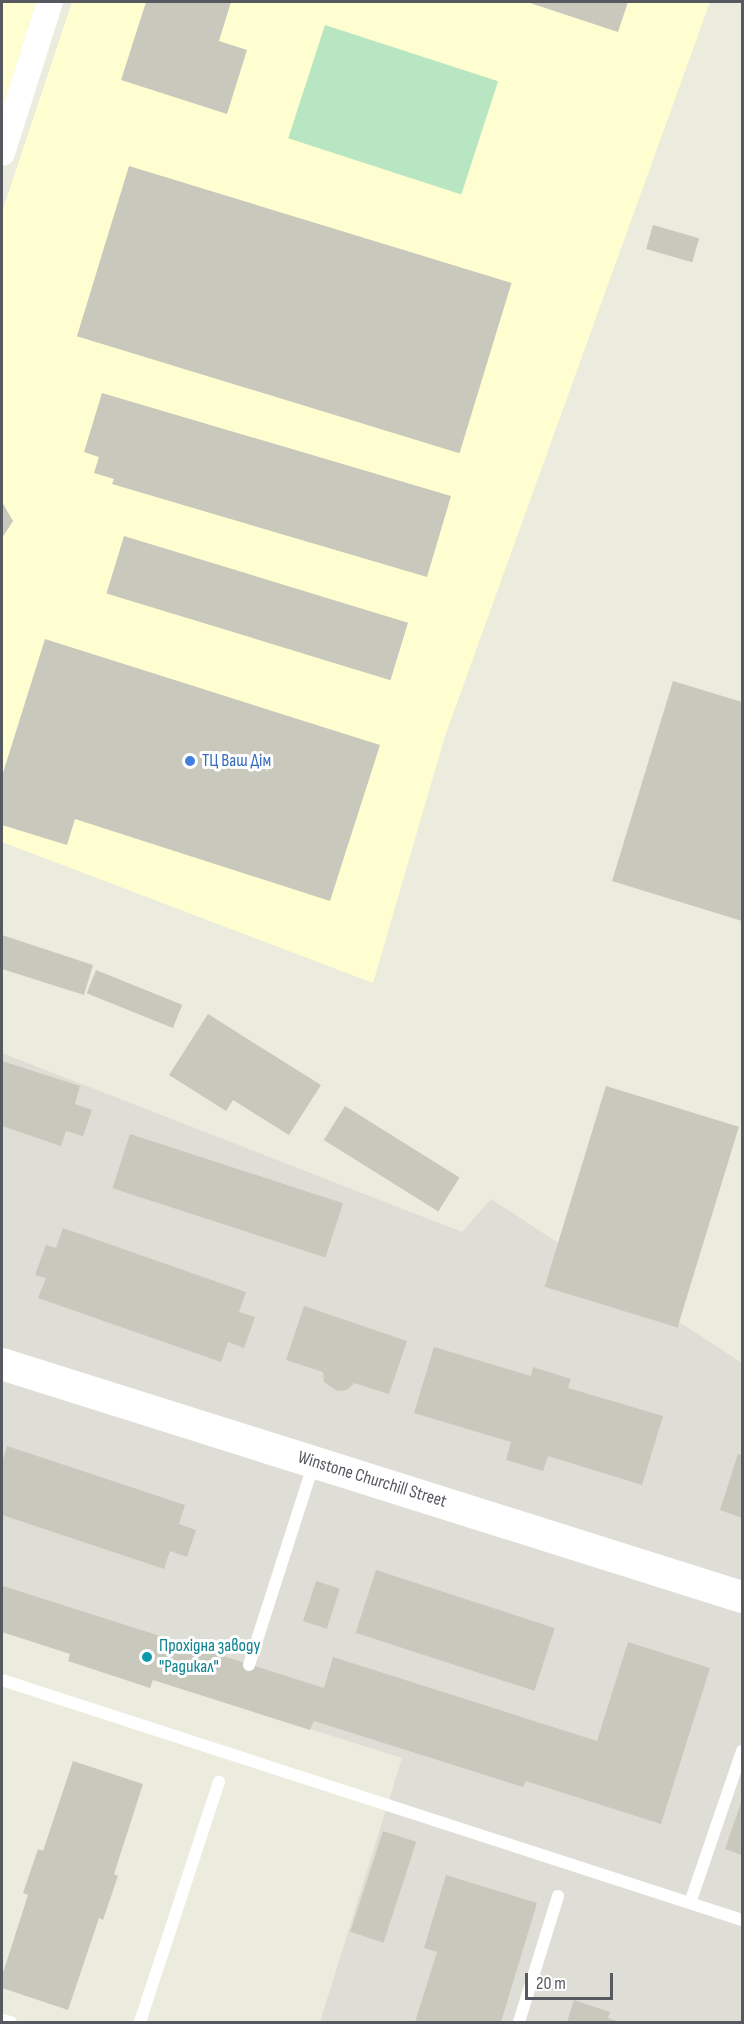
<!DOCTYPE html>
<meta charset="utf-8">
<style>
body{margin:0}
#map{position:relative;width:744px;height:2024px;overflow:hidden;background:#ececde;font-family:"Sofia Sans Condensed",sans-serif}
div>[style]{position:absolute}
.commercial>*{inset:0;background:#fffed0}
.industrial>*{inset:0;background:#dfded6}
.green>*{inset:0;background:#b8e6c2;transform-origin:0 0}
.building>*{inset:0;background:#c9c8bd;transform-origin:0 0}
.service>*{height:12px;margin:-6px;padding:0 6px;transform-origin:6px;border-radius:6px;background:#fff}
.minor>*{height:26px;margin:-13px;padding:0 13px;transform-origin:13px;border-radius:13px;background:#fff}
.tertiary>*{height:32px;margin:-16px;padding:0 16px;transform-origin:16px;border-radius:16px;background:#fff}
.dots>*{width:16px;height:16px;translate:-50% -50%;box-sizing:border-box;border:3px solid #fff;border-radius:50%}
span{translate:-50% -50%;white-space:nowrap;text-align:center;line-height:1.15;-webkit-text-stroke:6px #fff;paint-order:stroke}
.shop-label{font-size:18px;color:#366cbe}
.left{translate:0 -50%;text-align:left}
.street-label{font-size:18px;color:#575961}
.culture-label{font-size:18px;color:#0d838f}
.frame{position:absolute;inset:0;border:3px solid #575961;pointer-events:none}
.scale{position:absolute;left:525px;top:1973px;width:88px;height:27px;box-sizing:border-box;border:3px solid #575961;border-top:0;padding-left:8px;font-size:18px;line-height:21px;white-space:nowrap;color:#575961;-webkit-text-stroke:4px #fff;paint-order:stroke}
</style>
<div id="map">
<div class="commercial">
<i style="clip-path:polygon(2px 2px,36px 2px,2px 110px)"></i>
<i style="clip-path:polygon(72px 2px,710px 2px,445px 736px,373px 983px,2px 842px,2px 212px)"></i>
</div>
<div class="industrial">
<i style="clip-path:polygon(2px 1053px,462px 1232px,491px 1199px,742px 1363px,742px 2022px,320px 2022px,402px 1758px,2px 1632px)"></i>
</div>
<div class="green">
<i style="left:325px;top:25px;width:182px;height:119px;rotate:18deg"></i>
</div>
<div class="building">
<i style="clip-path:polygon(146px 2px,231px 2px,219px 41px,247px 50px,227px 114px,121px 80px)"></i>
<i style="clip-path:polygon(527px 2px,628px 2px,618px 32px)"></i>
<i style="left:129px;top:166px;width:400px;height:178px;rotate:17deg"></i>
<i style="left:653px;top:225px;width:48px;height:25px;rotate:16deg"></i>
<i style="clip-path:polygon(102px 393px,451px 496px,427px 577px,112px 484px,114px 479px,94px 473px,99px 457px,84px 452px)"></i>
<i style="clip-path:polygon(2px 502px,13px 521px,2px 538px)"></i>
<i style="left:124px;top:536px;width:297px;height:60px;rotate:17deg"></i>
<i style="clip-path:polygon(45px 639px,380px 745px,330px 901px,75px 819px,67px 845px,2px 825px,2px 776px)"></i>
<i style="clip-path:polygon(673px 681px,742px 702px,742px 921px,612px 881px)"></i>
<i style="clip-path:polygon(2px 935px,93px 965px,84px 995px,2px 969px)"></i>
<i style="left:96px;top:970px;width:93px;height:25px;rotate:22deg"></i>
<i style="clip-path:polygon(208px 1014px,321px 1085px,289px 1135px,233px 1100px,226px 1111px,169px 1075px)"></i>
<i style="clip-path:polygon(2px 1061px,80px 1086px,75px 1104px,92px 1110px,83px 1136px,66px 1131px,61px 1146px,2px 1126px)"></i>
<i style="left:606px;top:1086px;width:139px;height:210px;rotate:17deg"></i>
<i style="left:345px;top:1106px;width:135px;height:40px;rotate:32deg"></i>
<i style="left:130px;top:1134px;width:224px;height:57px;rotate:18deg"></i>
<i style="clip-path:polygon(63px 1228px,246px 1292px,239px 1312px,255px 1317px,244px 1348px,228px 1342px,221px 1362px,38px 1298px,46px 1278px,35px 1275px,46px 1245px,56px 1248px)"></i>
<i style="clip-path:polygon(304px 1306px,407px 1341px,389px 1394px,354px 1383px,347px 1390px,337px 1391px,324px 1382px,323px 1372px,286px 1360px)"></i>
<i style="clip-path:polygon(434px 1347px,531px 1376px,533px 1367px,571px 1379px,568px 1388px,663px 1416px,642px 1485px,548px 1456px,543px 1471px,506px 1460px,511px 1442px,414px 1413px)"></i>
<i style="clip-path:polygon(7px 1446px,185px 1505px,179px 1524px,196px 1530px,187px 1557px,170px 1551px,164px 1569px,2px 1515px,2px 1463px)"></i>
<i style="clip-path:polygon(738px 1454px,742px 1455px,742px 1518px,720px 1510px)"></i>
<i style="left:376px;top:1570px;width:188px;height:66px;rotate:18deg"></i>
<i style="left:316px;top:1581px;width:25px;height:42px;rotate:18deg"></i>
<i style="clip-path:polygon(3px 1586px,324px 1688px,333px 1657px,597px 1741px,628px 1642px,710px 1668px,661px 1824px,526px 1781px,523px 1787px,314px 1721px,310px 1730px,153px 1680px,150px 1688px,68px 1661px,70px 1654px,2px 1632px)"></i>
<i style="clip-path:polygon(73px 1761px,143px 1784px,114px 1874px,118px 1876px,103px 1920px,99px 1918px,68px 2010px,2px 1988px,2px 1976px,28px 1895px,23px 1893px,38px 1849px,43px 1851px)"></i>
<i style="clip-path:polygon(742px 1800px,742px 1855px,725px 1849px)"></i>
<i style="left:383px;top:1831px;width:35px;height:106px;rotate:18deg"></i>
<i style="clip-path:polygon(446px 1875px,537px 1903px,501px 2022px,415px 2022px,437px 1952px,424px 1948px)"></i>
<i style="clip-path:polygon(574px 2000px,610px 2012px,608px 2018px,620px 2022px,567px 2022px)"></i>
</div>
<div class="service">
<i style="left:249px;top:1665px;width:212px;rotate:-72.2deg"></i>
<i style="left:2px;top:1680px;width:778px;rotate:17.97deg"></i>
<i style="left:690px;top:1903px;width:161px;rotate:-71.1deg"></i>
<i style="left:2px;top:2020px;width:9px;rotate:13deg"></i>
<i style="left:140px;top:2022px;width:253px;rotate:-71.8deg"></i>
<i style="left:519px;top:2022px;width:132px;rotate:-72.8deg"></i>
</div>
<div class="minor">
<i style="left:2px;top:153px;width:158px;rotate:-72.4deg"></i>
</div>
<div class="tertiary">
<i style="left:2px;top:1364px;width:776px;rotate:17.48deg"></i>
</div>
<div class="dots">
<i style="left:190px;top:761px;background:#3f7fe0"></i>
<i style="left:147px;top:1657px;background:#0f9aa8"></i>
</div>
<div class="shop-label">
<span class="left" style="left:202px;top:761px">ТЦ Ваш Дім</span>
</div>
<div class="street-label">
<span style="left:372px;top:1480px;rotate:17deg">Winstone Churchill Street</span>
</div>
<div class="culture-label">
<span class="left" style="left:159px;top:1657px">Прохідна заводу<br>"Радикал"</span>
</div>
<div class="frame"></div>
<div class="scale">20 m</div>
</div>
